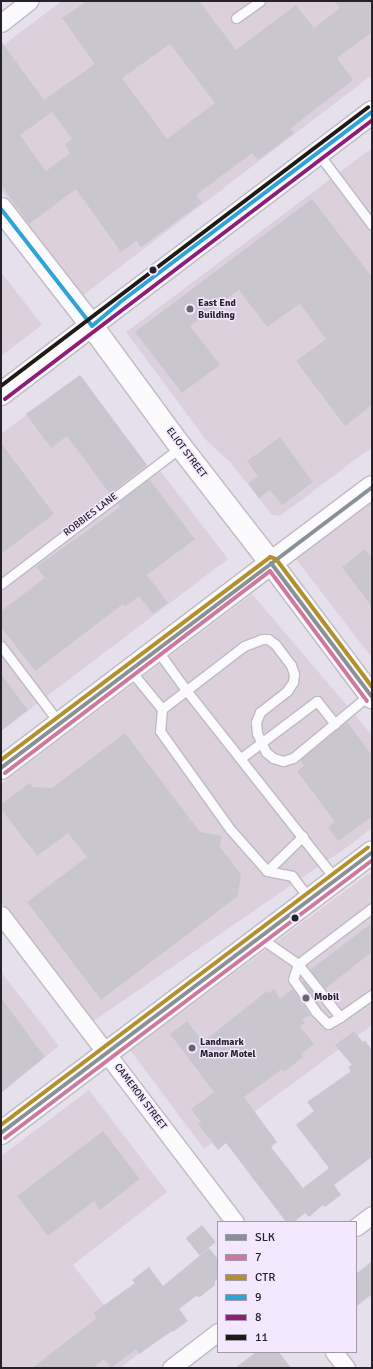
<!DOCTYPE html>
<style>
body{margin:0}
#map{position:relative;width:373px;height:1369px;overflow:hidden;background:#e6e0ec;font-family:Signika,sans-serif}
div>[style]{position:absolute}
.commercial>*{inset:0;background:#ddd0dd}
.building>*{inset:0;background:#cac6cf;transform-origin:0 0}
.roads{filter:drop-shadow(1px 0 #bfbac3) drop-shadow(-1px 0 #bfbac3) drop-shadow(0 1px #bfbac3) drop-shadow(0 -1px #bfbac3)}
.lane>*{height:9px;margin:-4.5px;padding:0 4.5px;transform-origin:4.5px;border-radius:4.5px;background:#fbfafc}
.street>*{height:17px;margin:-8.5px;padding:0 8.5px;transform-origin:8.5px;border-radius:8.5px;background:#fbfafc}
.secondary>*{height:22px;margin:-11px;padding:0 11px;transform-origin:11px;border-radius:11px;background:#fbfafc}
.primary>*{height:22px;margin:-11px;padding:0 11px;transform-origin:11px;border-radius:11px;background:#fbfafc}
.highway>*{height:22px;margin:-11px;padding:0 11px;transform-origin:11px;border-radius:11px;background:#fbfafc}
.bus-1>*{height:4px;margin:-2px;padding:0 2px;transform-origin:2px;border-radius:2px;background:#8a9196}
.bus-2>*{height:4px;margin:-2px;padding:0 2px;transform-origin:2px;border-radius:2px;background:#cf789d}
.bus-3>*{height:4px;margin:-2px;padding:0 2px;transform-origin:2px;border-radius:2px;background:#b3902b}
.bus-4>*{height:4px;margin:-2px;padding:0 2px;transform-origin:2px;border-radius:2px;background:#2ea3d8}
.bus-5>*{height:4px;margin:-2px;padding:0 2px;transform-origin:2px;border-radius:2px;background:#8f1d78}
.bus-6>*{height:4px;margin:-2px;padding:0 2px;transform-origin:2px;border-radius:2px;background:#1e1a16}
.dots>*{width:11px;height:11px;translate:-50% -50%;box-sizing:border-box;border:2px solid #f4e8ff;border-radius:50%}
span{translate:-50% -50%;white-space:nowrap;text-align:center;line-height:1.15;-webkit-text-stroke:3px #f4e8ff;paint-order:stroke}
.poi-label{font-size:10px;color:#26212a;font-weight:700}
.left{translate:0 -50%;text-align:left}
.street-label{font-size:10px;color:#26212a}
.frame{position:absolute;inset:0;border:2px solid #26212a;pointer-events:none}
.legend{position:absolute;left:217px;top:1221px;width:140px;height:132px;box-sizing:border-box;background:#f4e8ff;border:1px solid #a298aa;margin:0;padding:5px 7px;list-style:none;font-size:12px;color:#26212a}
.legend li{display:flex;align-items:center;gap:8px;height:20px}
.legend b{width:20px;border:1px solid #a298aa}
</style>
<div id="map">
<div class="commercial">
<i style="clip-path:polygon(62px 1px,372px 1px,372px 75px,82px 296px,1px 190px,1px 47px)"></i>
<i style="clip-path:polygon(372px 148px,372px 447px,280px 516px,272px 515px,230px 462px,206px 440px,126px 332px)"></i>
<i style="clip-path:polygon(1px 272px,42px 325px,1px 356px)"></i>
<i style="clip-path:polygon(80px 375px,149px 468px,162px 473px,228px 559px,1px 731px,1px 434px)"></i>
<i style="clip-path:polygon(372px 496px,372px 658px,293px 555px)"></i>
<i style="clip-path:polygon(252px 594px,372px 735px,372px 828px,350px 845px,92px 1022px,1px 902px,1px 784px)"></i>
<i style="clip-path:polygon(372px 871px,372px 1025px,204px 1149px,130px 1050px)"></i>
<i style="clip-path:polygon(1px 972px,59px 1046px,1px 1091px)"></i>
<i style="clip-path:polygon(89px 1090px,167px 1192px,73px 1265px,141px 1352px,120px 1368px,1px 1368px,1px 1156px)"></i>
</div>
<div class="building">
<i style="clip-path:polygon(evenodd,87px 1px,199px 1px,236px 50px,296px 5px,314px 28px,340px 8px,334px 1px,372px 1px,372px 32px,337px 58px,353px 80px,291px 128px,294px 133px,258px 160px,252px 153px,196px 195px,202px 203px,141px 247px,137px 241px,121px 252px,76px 189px,29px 224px,1px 185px,1px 41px,44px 100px,95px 64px,62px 18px,87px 1px,170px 44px,215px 103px,167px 139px,122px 78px,170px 44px,87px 1px,52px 112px,72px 139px,65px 144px,70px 153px,46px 171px,20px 135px,52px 112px)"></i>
<i style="clip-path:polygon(312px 199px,372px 277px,372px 405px,345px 426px,296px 361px,326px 339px,300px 304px,267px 327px,239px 290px,190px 326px,220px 365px,182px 393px,135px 332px)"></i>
<i style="clip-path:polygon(80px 375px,147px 465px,110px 494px,67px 436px,51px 448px,26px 414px)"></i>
<i style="clip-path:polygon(280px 437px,313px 482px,282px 505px,270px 490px,259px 498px,248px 483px,258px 476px,247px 461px)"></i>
<i style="clip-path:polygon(1px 443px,54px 514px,1px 554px)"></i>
<i style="clip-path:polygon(149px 479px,195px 539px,147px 575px,168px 603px,153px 614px,139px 596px,125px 607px,123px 604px,35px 671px,1px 627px,1px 611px,45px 578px,36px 567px,120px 507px,117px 503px)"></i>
<i style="clip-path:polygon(365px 549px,372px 558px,372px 607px,342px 567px)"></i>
<i style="clip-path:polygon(1px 674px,28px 710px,1px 731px)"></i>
<i style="clip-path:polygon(347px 722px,372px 755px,372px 817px,338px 841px,328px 827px,335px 822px,297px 771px,304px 766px,300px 760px)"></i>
<i style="clip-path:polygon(125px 733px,200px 832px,222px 836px,220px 847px,241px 874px,238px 896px,101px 1000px,27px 902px,87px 857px,68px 833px,37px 856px,1px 809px,1px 804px,30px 783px,33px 787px,52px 788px)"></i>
<i style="clip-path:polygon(372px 923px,372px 952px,325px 989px,310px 970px)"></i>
<i style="clip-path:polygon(304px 981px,316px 996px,314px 997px,321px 1007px,320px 1008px,302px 982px)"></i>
<i style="clip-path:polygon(274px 989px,280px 998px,293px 989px,310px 1015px,302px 1020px,305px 1023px,300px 1026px,314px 1044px,301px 1054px,303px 1057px,284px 1072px,282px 1069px,244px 1097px,277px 1142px,271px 1147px,303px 1188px,329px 1168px,296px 1125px,314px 1111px,307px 1102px,351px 1071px,348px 1067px,352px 1065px,335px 1045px,354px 1031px,363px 1042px,365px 1040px,372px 1051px,372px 1157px,334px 1185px,341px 1195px,325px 1207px,323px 1205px,309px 1217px,305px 1213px,294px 1222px,286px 1222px,226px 1143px,218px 1150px,198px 1124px,201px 1122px,191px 1109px,214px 1092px,170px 1034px,187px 1021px,203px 1042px,267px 991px,269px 993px)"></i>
<i style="clip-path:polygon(1px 998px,45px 1057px,1px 1093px)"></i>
<i style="clip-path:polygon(103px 1131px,140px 1179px,100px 1210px,94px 1201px,48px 1236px,17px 1196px)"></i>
<i style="left:202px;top:1225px;width:22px;height:21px;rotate:51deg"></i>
<i style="clip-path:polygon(209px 1248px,218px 1259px,218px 1279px,215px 1281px,215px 1285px,200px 1297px,196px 1296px,179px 1309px,188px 1321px,173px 1332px,172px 1331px,139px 1354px,136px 1349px,111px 1368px,104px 1359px,93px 1368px,32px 1368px,97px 1318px,93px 1313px,135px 1283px,132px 1280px,149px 1267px,163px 1286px)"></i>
<i style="clip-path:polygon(372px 1261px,372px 1294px,356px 1307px,356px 1274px)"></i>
<i style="clip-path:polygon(256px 1352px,279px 1352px,291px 1368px,235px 1368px)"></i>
</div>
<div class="roads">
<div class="lane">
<i style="left:236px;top:18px;width:29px;rotate:-35deg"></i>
<i style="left:318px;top:153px;width:90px;rotate:53.1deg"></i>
<i style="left:1px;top:584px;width:226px;rotate:-37.3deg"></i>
<i style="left:1px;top:646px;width:98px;rotate:52.9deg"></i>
<i style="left:157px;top:650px;width:49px;rotate:54.1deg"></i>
<i style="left:186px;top:690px;width:241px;rotate:51.7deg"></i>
<i style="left:130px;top:670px;width:50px;rotate:50.6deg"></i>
<i style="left:162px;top:709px;width:22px;rotate:95deg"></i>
<i style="left:160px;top:731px;width:120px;rotate:54.5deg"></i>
<i style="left:230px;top:829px;width:56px;rotate:48.6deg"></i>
<i style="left:267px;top:871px;width:25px;rotate:11deg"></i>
<i style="left:292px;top:876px;width:30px;rotate:53deg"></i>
<i style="left:162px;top:709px;width:103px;rotate:-37.5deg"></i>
<i style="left:244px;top:646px;width:19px;rotate:-21deg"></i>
<i style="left:262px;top:639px;width:6px"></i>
<i style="left:268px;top:639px;width:9px;rotate:36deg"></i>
<i style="left:275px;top:644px;width:26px;rotate:53deg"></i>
<i style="left:291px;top:665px;width:9px;rotate:72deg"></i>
<i style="left:294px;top:674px;width:8px;rotate:97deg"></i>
<i style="left:293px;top:682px;width:11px;rotate:124deg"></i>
<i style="left:287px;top:691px;width:34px;rotate:142deg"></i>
<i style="left:260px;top:712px;width:11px;rotate:112deg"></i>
<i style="left:256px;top:722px;width:11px;rotate:85deg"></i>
<i style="left:257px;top:733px;width:21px;rotate:65deg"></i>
<i style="left:266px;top:752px;width:9px;rotate:41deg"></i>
<i style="left:273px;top:758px;width:10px;rotate:17deg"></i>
<i style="left:283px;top:761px;width:10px;rotate:-17deg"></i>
<i style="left:293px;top:758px;width:100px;rotate:-39.7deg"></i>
<i style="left:241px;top:758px;width:95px;rotate:-36.9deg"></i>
<i style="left:317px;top:701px;width:29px;rotate:52deg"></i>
<i style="left:267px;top:871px;width:50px;rotate:-44.2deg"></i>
<i style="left:259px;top:937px;width:47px;rotate:34.7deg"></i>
<i style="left:298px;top:964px;width:93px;rotate:-37.1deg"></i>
<i style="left:298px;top:964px;width:68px;rotate:51.6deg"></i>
<i style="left:340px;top:1017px;width:39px;rotate:-35deg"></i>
<i style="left:298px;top:964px;width:16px;rotate:108deg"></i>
<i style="left:293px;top:979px;width:39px;rotate:55deg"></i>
<i style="left:315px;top:1011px;width:18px;rotate:45deg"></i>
<i style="left:328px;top:1024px;width:14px;rotate:-30deg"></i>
</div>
<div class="street">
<i style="left:1px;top:23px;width:36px;rotate:-38deg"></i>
<i style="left:1px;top:915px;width:386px;rotate:52.7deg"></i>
<i style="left:356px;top:1227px;width:20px;rotate:-37deg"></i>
<i style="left:334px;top:1352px;width:20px;rotate:53deg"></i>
<i style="left:171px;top:1368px;width:59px;rotate:-37.5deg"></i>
</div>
<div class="secondary">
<i style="left:1px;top:394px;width:466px;rotate:-37.2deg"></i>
</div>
<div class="primary">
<i style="left:1px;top:768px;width:339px;rotate:-37.2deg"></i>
<i style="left:1px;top:1133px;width:465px;rotate:-37.1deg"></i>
</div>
<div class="highway">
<i style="left:1px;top:209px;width:148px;rotate:52.1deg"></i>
<i style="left:92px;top:326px;width:150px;rotate:53.7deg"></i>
<i style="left:181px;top:447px;width:147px;rotate:52.2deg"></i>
<i style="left:271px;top:563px;width:168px;rotate:53deg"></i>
<i style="left:271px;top:563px;width:126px;rotate:-37deg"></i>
</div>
</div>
<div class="bus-1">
<i style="left:271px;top:563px;width:168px;rotate:53deg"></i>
<i style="left:1px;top:768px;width:465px;rotate:-37.1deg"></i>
<i style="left:1px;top:1133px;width:465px;rotate:-37.1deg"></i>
</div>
<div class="bus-2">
<i style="left:5px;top:773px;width:333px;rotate:-37.3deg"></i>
<i style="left:270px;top:571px;width:162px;rotate:53.3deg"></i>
<i style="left:5px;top:1138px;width:460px;rotate:-37.1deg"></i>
</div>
<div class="bus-3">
<i style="left:1px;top:760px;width:337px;rotate:-37deg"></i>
<i style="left:270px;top:557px;width:6px;rotate:18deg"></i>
<i style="left:276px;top:559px;width:160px;rotate:53.1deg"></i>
<i style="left:1px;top:1125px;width:460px;rotate:-37.1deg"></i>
</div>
<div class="bus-4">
<i style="left:1px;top:209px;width:148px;rotate:52.1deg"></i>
<i style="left:92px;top:326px;width:35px;rotate:-40deg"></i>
<i style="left:119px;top:303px;width:317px;rotate:-37.1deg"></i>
</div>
<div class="bus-5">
<i style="left:5px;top:399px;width:461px;rotate:-37.2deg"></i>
</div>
<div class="bus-6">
<i style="left:1px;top:386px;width:461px;rotate:-37.2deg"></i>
</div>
<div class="dots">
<i style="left:153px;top:270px;background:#26212a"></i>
<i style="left:190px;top:309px;background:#69646e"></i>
<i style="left:295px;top:918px;background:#26212a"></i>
<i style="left:306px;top:998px;background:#69646e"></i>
<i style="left:192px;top:1048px;background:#69646e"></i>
</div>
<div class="poi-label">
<span class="left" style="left:198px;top:309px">East End<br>Building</span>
<span class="left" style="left:314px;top:998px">Mobil</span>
<span class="left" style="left:200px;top:1048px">Landmark<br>Manor Motel</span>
</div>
<div class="street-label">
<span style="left:186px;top:453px;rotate:53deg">ELIOT STREET</span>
<span style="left:91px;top:515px;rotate:-37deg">ROBBIES LANE</span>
<span style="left:140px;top:1097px;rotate:53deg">CAMERON STREET</span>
</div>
<div class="frame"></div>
<ul class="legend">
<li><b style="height:5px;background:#8a9196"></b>SLK</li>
<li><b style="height:5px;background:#cf789d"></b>7</li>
<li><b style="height:5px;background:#b3902b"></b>CTR</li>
<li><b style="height:5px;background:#2ea3d8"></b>9</li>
<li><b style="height:5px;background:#8f1d78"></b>8</li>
<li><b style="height:5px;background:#1e1a16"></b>11</li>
</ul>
</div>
